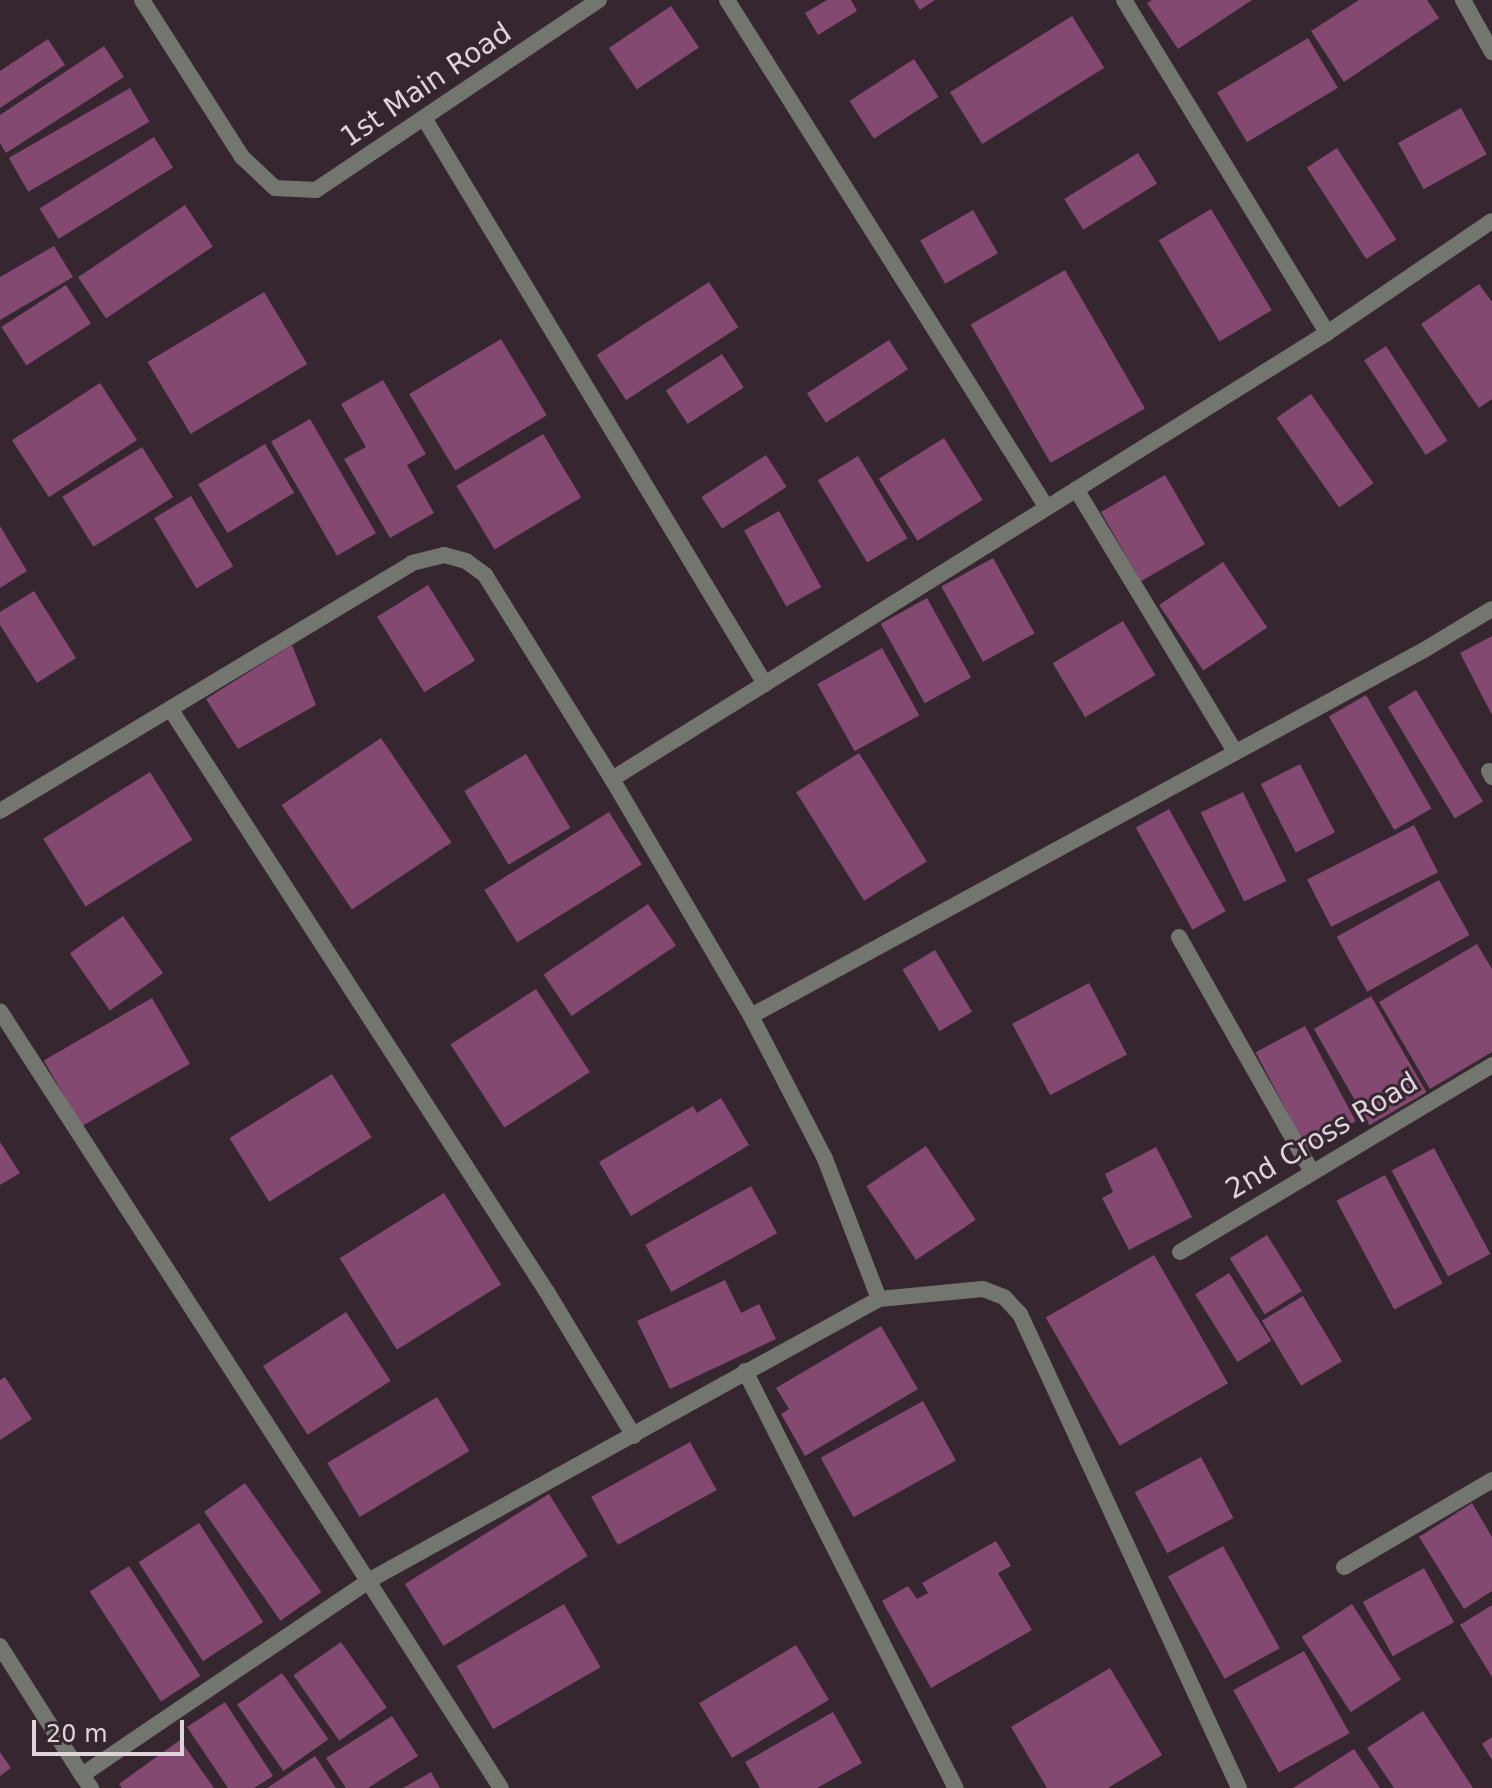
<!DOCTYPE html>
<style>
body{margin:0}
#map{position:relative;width:1492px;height:1788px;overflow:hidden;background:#35262f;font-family:"DejaVu Sans",sans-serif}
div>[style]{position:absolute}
.building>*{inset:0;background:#844970;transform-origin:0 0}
.street>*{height:16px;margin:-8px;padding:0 8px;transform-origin:8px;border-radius:8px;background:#72766e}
span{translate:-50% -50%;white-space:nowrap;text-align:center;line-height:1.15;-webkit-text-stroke:6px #35262f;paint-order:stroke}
.street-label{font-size:28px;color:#ded4da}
.scale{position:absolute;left:32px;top:1720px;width:152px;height:36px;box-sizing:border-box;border:4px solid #ded4da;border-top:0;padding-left:10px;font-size:24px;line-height:28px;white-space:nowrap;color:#ded4da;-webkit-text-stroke:6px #35262f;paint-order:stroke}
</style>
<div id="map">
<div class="building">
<i style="clip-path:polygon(827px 0,851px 0,857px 11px,818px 35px,805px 13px)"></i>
<i style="clip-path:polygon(914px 0,935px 0,920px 10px)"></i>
<i style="clip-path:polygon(1152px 0,1252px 0,1178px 49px,1147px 3px)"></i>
<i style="clip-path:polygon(1359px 0,1427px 0,1439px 18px,1344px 82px,1311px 31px)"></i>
<i style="left:671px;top:6px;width:50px;height:75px;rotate:56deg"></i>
<i style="left:1072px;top:16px;width:61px;height:144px;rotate:58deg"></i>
<i style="left:1308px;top:38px;width:58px;height:106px;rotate:59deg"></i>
<i style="clip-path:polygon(48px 39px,65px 65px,0 108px,0 71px)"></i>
<i style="clip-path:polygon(104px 46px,124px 77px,6px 153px,0 143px,0 115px)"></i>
<i style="left:914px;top:59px;width:45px;height:77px;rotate:57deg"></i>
<i style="left:130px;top:88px;width:39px;height:140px;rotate:60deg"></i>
<i style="left:1461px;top:108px;width:53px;height:72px;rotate:61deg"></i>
<i style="left:154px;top:137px;width:36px;height:135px;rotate:58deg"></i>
<i style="left:1337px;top:148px;width:109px;height:36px;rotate:57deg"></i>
<i style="left:1138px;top:153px;width:36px;height:87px;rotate:58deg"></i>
<i style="left:185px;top:205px;width:50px;height:129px;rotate:56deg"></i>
<i style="left:1211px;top:209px;width:118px;height:61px;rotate:59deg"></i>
<i style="left:973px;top:210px;width:50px;height:61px;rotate:60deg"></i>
<i style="clip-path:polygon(54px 246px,73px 277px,0 320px,0 277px)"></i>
<i style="left:1065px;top:270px;width:160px;height:109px;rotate:60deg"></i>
<i style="left:709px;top:282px;width:54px;height:134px;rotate:57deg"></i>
<i style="clip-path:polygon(1479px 284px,1492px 302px,1492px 399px,1479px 408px,1421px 324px)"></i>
<i style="left:66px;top:285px;width:46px;height:77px;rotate:57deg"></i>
<i style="left:264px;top:292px;width:84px;height:136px;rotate:59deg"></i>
<i style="left:501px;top:339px;width:89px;height:107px;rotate:59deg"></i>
<i style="left:889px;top:340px;width:35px;height:98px;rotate:57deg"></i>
<i style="left:1386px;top:346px;width:113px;height:26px;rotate:57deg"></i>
<i style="left:722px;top:354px;width:40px;height:67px;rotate:57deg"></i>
<i style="clip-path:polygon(383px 380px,426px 454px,407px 465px,434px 513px,390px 538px,344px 459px,366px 447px,341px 404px)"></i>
<i style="left:100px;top:383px;width:68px;height:105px;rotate:57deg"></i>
<i style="left:1311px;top:394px;width:109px;height:42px;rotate:55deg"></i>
<i style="left:310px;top:419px;width:132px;height:45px;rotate:60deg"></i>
<i style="left:543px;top:434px;width:74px;height:101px;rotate:59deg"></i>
<i style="left:944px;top:438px;width:73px;height:77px;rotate:58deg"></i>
<i style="left:265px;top:444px;width:57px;height:78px;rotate:59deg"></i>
<i style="left:142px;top:447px;width:59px;height:94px;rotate:58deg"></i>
<i style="left:766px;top:455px;width:38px;height:77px;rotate:57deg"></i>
<i style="left:858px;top:456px;width:96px;height:47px;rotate:59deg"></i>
<i style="left:1165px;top:475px;width:80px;height:74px;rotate:60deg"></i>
<i style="left:191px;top:496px;width:82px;height:43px;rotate:59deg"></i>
<i style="left:779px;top:511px;width:87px;height:40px;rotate:61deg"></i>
<i style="clip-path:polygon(0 526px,27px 571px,0 588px)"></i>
<i style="left:993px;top:558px;width:86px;height:59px;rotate:61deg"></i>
<i style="left:1223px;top:562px;width:79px;height:77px;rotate:56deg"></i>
<i style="left:428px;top:585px;width:89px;height:60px;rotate:58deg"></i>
<i style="clip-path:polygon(34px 591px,76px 658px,37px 683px,0 625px,0 612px)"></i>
<i style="left:927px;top:598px;width:91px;height:53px;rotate:61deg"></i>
<i style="left:1123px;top:621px;width:63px;height:82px;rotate:59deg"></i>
<i style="clip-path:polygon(1492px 636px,1492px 715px,1460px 653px)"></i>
<i style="clip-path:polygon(292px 645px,316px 705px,238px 749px,206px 699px)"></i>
<i style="left:882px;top:648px;width:77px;height:74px;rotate:61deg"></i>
<i style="left:1416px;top:690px;width:130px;height:33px;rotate:59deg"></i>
<i style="left:1366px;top:695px;width:131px;height:43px;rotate:60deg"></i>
<i style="left:381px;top:738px;width:126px;height:120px;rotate:56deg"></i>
<i style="left:859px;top:753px;width:128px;height:74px;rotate:58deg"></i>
<i style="left:526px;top:754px;width:86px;height:72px;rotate:59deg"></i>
<i style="left:1300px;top:764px;width:77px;height:44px;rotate:63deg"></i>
<i style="left:150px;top:772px;width:80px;height:126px;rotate:58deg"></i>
<i style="left:1243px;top:792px;width:99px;height:47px;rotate:64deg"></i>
<i style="left:1169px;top:809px;width:117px;height:38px;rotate:61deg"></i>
<i style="left:609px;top:812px;width:62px;height:147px;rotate:58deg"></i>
<i style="left:1414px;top:825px;width:53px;height:120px;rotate:63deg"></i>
<i style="left:1439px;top:880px;width:63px;height:117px;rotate:61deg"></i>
<i style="left:648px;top:904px;width:50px;height:126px;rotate:56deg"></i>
<i style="left:123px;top:916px;width:70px;height:65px;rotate:55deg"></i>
<i style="clip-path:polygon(1477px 944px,1492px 969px,1492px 1052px,1430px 1089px,1379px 1002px)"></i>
<i style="left:935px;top:950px;width:72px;height:38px;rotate:59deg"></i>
<i style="left:1089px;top:983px;width:81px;height:87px;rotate:62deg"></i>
<i style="left:536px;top:989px;width:99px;height:102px;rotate:57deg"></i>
<i style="left:1371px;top:996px;width:111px;height:66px;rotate:60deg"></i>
<i style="left:152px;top:998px;width:76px;height:125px;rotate:60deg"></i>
<i style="left:1305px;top:1026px;width:108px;height:56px;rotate:62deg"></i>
<i style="left:332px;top:1074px;width:75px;height:121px;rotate:58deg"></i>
<i style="clip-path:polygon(721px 1098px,749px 1145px,631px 1216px,599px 1162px,693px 1106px,697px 1113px)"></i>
<i style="clip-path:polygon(0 1142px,20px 1173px,0 1185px)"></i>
<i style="left:926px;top:1146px;width:89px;height:72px;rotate:56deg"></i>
<i style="clip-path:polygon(1156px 1147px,1192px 1217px,1129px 1250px,1102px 1198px,1113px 1192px,1105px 1174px)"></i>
<i style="left:1434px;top:1148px;width:120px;height:48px;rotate:62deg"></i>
<i style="left:1385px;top:1175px;width:123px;height:55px;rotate:62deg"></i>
<i style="left:751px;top:1186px;width:54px;height:121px;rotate:61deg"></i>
<i style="left:444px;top:1193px;width:108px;height:123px;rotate:58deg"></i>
<i style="left:1267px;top:1235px;width:66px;height:44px;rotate:58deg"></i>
<i style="left:1154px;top:1255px;width:148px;height:125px;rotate:60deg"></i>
<i style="left:1229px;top:1273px;width:80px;height:40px;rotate:58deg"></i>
<i style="clip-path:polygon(725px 1280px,741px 1313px,759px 1304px,776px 1339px,670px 1389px,637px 1321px)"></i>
<i style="left:1303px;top:1296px;width:76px;height:48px;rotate:59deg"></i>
<i style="left:346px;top:1312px;width:82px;height:99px;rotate:57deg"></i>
<i style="clip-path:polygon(881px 1326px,918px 1389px,805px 1456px,781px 1414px,789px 1409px,776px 1388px)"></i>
<i style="clip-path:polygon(5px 1377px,32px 1419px,0 1440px,0 1380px)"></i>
<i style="left:437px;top:1397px;width:63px;height:128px;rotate:59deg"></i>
<i style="left:923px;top:1401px;width:68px;height:117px;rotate:61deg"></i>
<i style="left:690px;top:1442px;width:55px;height:113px;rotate:61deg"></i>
<i style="left:1201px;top:1457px;width:69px;height:75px;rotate:62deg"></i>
<i style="left:245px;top:1483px;width:133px;height:50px;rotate:55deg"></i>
<i style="left:549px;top:1494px;width:73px;height:170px;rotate:58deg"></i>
<i style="clip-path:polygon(1472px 1503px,1492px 1537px,1492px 1591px,1464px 1609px,1419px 1537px)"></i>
<i style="left:199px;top:1523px;width:118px;height:72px;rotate:57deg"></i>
<i style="clip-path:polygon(996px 1541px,1011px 1566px,998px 1573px,1032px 1630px,931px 1688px,882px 1601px,908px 1586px,917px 1599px,928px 1593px,922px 1583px)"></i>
<i style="left:1223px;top:1546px;width:117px;height:63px;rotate:61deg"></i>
<i style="left:129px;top:1566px;width:131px;height:47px;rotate:57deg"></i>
<i style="left:1424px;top:1568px;width:62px;height:70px;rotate:61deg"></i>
<i style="left:564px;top:1604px;width:73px;height:124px;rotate:60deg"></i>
<i style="left:1352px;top:1604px;width:90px;height:60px;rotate:57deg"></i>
<i style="clip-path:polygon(1492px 1605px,1492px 1677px,1460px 1625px)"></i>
<i style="left:341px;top:1642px;width:80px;height:58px;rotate:55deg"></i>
<i style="left:796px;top:1645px;width:64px;height:113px;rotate:59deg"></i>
<i style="left:1304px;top:1651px;width:94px;height:81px;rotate:61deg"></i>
<i style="clip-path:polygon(1110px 1668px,1162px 1755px,1108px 1788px,1047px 1788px,1011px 1727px)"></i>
<i style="left:282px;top:1673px;width:81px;height:55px;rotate:55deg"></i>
<i style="clip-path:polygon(225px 1702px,273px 1776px,254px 1788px,228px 1788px,187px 1727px)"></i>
<i style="clip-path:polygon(1423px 1711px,1473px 1788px,1394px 1788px,1367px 1748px)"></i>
<i style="clip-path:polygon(833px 1712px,862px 1763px,817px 1788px,760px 1788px,745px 1762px)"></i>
<i style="clip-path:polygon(392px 1716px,418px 1756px,368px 1788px,346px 1788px,326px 1758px)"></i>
<i style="clip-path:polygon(1492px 1737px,1492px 1760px,1482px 1744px)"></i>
<i style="clip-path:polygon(180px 1740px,214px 1788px,122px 1788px,119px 1784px)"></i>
<i style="clip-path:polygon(1354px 1749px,1380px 1788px,1293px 1788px)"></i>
<i style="clip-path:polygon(0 1752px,11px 1768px,0 1776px)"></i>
<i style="clip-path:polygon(315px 1756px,336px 1788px,267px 1788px)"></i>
<i style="clip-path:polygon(431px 1772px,440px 1788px,403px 1788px)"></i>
</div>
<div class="street">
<i style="left:142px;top:0;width:186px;rotate:57.5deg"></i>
<i style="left:242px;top:157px;width:45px;rotate:43.2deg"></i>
<i style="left:275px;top:188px;width:41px;rotate:2.8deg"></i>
<i style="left:316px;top:190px;width:341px;rotate:-33.9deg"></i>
<i style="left:727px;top:0;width:600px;rotate:57.79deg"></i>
<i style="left:1124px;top:0;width:390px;rotate:58.6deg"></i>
<i style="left:1463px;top:0;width:60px;rotate:60.9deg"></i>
<i style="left:424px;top:118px;width:661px;rotate:58.93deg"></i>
<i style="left:1076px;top:489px;width:307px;rotate:58.8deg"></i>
<i style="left:171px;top:710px;width:693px;rotate:57.14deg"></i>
<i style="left:547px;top:1292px;width:168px;rotate:58.9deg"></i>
<i style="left:1489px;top:771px;width:7px;rotate:63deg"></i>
<i style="left:612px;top:779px;width:843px;rotate:-31.95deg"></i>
<i style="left:1327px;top:333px;width:199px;rotate:-34.2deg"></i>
<i style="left:0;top:811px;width:481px;rotate:-31deg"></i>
<i style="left:412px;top:563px;width:33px;rotate:-14deg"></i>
<i style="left:444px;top:555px;width:23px;rotate:15deg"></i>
<i style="left:466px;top:561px;width:24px;rotate:36deg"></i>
<i style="left:485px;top:575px;width:240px;rotate:58.1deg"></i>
<i style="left:612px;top:779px;width:275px;rotate:59.6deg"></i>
<i style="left:751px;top:1016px;width:161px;rotate:62.6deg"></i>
<i style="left:825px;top:1159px;width:150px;rotate:68.9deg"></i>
<i style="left:879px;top:1299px;width:584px;rotate:151.11deg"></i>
<i style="left:368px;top:1581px;width:678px;rotate:-122.85deg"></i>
<i style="left:1179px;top:937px;width:270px;rotate:60.5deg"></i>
<i style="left:751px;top:1016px;width:766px;rotate:-28.54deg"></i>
<i style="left:1424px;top:650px;width:79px;rotate:-31.1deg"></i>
<i style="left:1180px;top:1252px;width:364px;rotate:-30.9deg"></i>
<i style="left:879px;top:1299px;width:104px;rotate:-5.5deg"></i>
<i style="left:983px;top:1289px;width:22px;rotate:21deg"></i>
<i style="left:1004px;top:1297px;width:23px;rotate:47deg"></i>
<i style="left:1020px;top:1314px;width:522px;rotate:65.2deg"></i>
<i style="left:745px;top:1371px;width:467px;rotate:63.2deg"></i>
<i style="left:1344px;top:1567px;width:172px;rotate:-30.4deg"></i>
<i style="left:0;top:1646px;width:153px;rotate:57.6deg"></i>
<i style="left:91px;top:1788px;width:16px;rotate:-125deg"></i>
<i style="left:82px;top:1775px;width:346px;rotate:-34.1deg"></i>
<i style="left:368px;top:1581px;width:246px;rotate:57.3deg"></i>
</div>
<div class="street-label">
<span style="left:426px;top:85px;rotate:-34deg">1st Main Road</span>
<span style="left:1322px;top:1136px;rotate:-31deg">2nd Cross Road</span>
</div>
<div class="scale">20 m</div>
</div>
